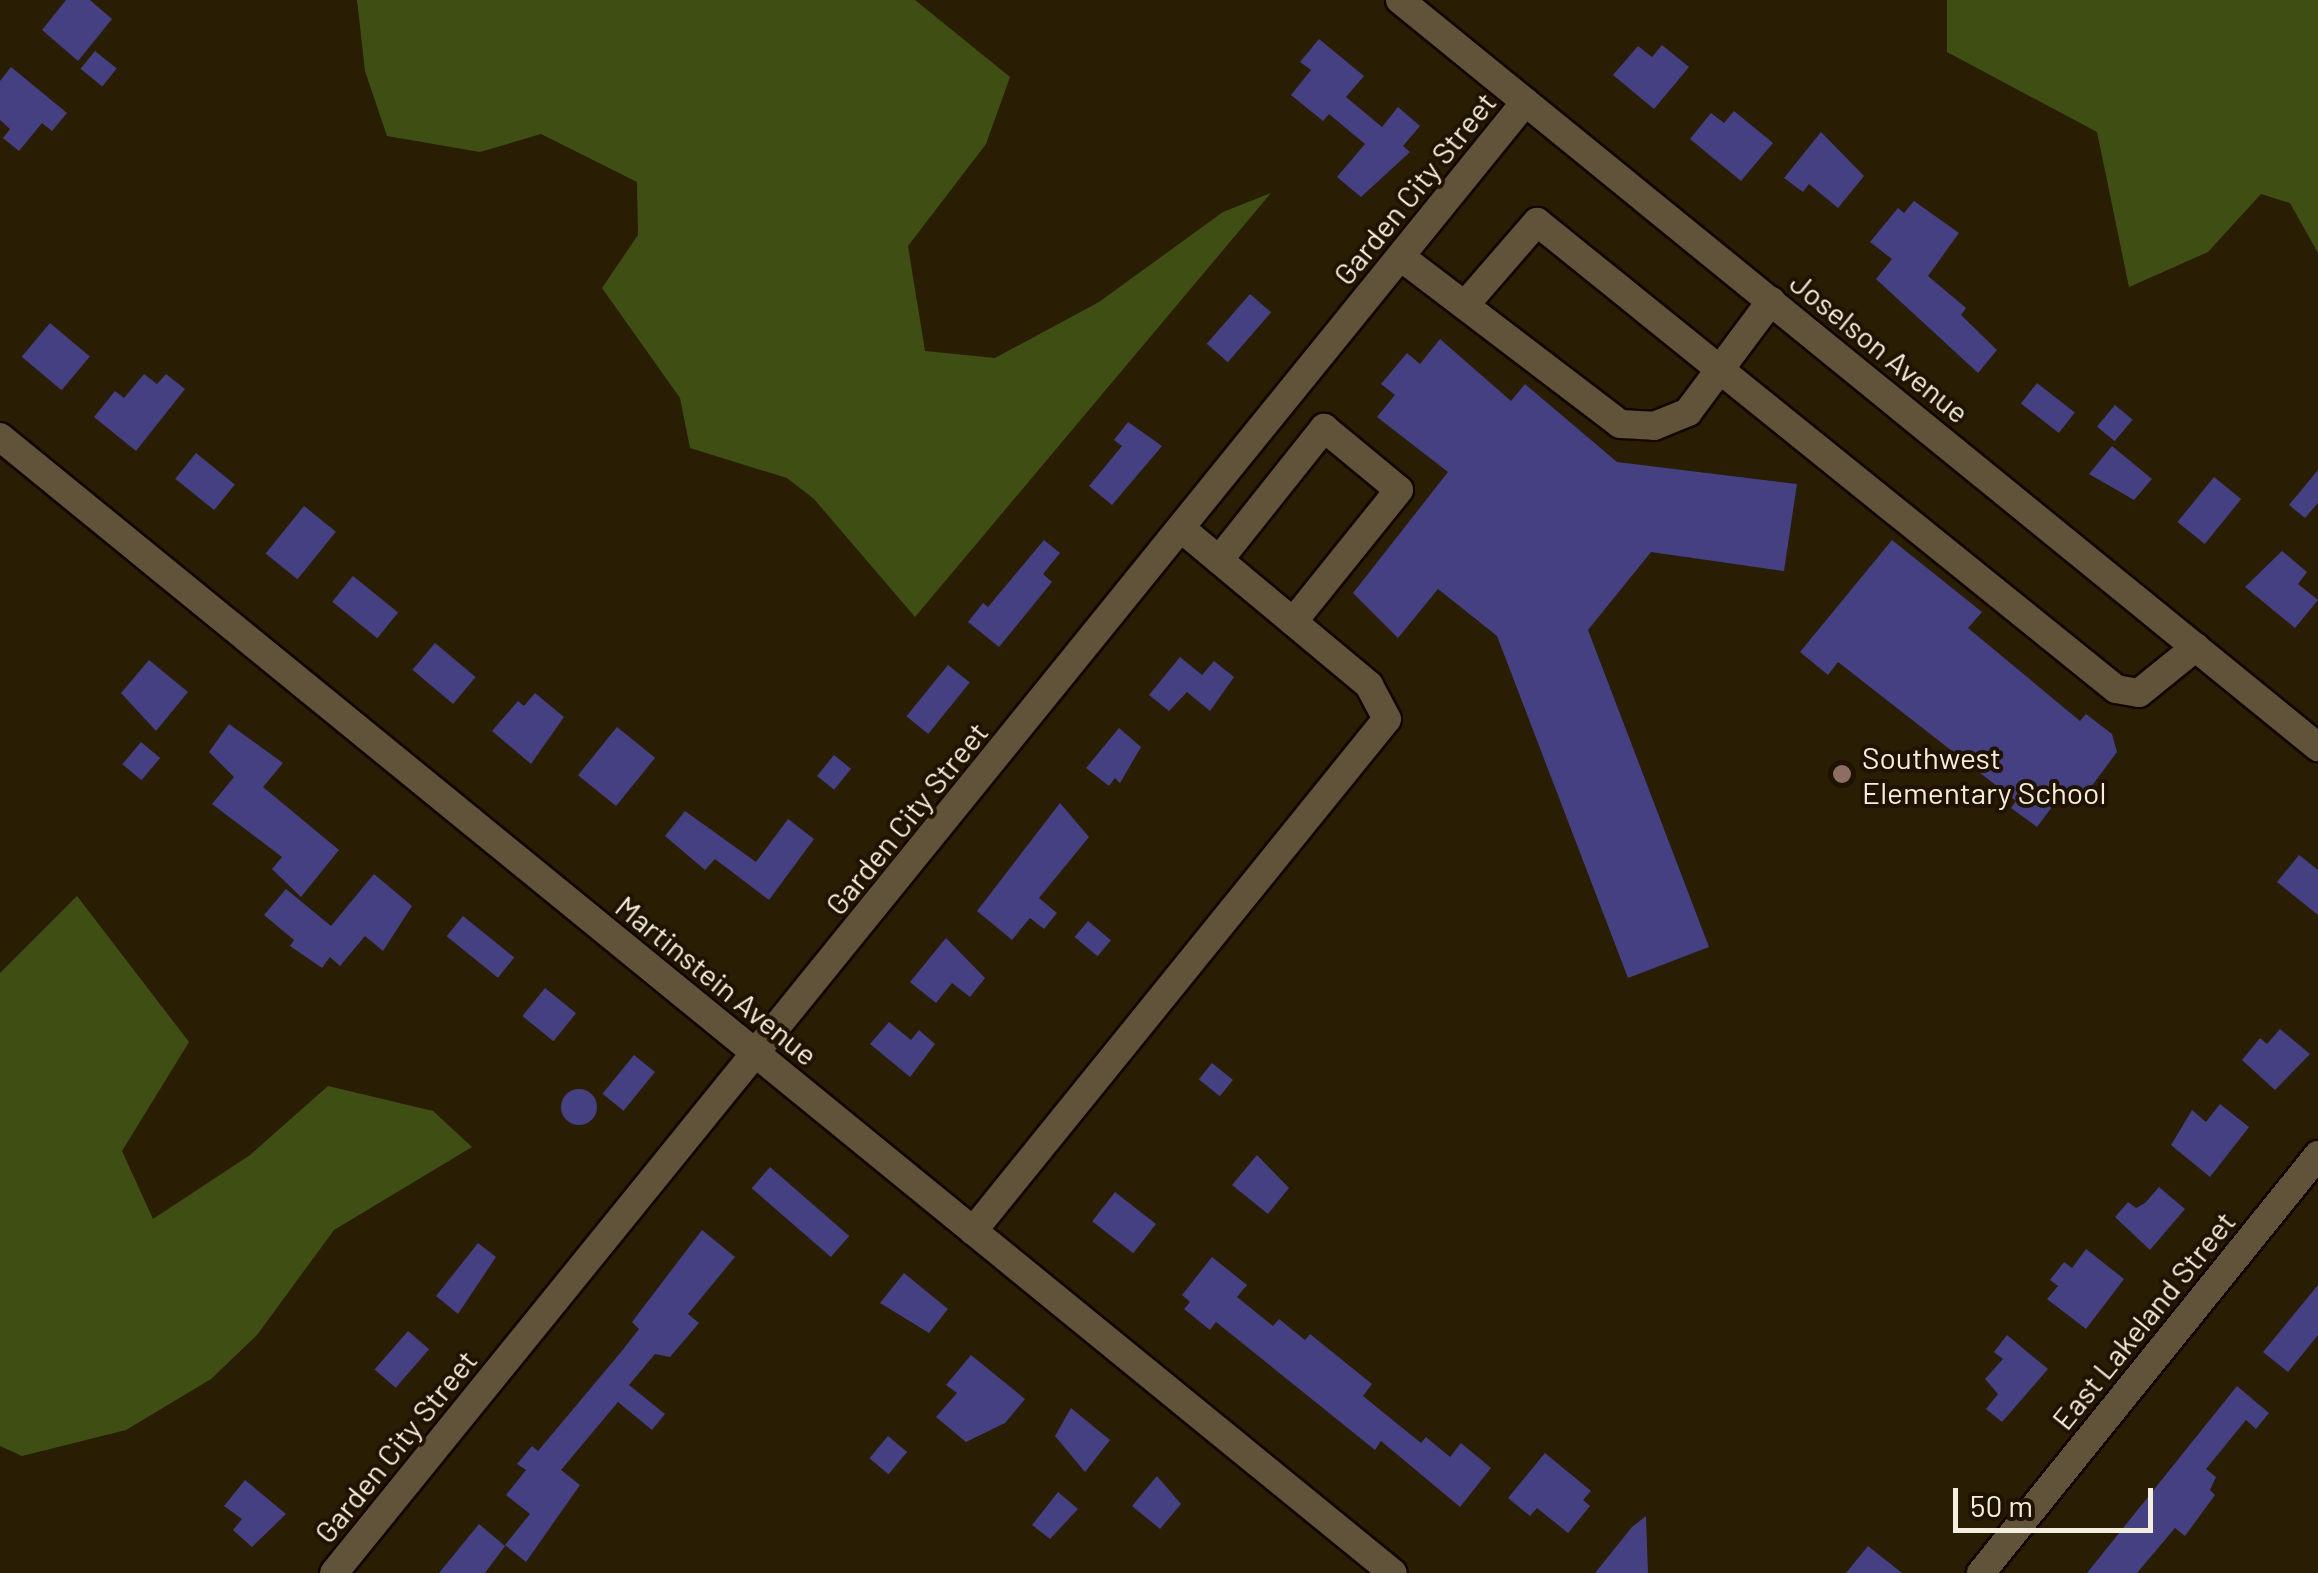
<!DOCTYPE html>
<style>
body{margin:0}
#map{position:relative;width:2318px;height:1573px;overflow:hidden;background:#291d04;font-family:Barlow,sans-serif}
div>[style]{position:absolute}
.forest>*{inset:0;background:#3f4f14}
.building>*{inset:0;background:#454081;transform-origin:0 0}
.round{border-radius:50%}
.roads{filter:drop-shadow(2px 0 #110700) drop-shadow(-2px 0 #110700) drop-shadow(0 2px #110700) drop-shadow(0 -2px #110700)}
.minor>*{height:28px;margin:-14px;padding:0 14px;transform-origin:14px;border-radius:14px;background:#61533a}
.dots>*{width:28px;height:28px;translate:-50% -50%;box-sizing:border-box;border:5px solid #1f1300;border-radius:50%}
span{translate:-50% -50%;white-space:nowrap;text-align:center;line-height:1.15;-webkit-text-stroke:8px #1f1300;paint-order:stroke}
.street-label{font-size:30px;color:#f5edde}
.poi-label{font-size:30px;color:#f5edde}
.left{translate:0 -50%;text-align:left}
.scale{position:absolute;left:1953px;top:1488px;width:200px;height:45px;box-sizing:border-box;border:5px solid #f5edde;border-top:0;padding-left:12px;font-size:30px;line-height:35px;white-space:nowrap;color:#f5edde;-webkit-text-stroke:8px #1f1300;paint-order:stroke}
</style>
<div id="map">
<div class="forest">
<i style="clip-path:polygon(357px 0,915px 0,1010px 77px,986px 144px,908px 246px,925px 351px,995px 358px,1099px 302px,1223px 212px,1271px 193px,915px 617px,814px 499px,787px 478px,690px 448px,680px 398px,602px 288px,638px 235px,637px 182px,541px 134px,480px 152px,387px 136px,365px 71px)"></i>
<i style="clip-path:polygon(1947px 0,2318px 0,2318px 253px,2290px 203px,2261px 194px,2208px 252px,2129px 287px,2097px 132px,1947px 52px)"></i>
<i style="clip-path:polygon(77px 896px,189px 1042px,122px 1151px,153px 1219px,250px 1155px,328px 1086px,433px 1111px,472px 1147px,334px 1230px,257px 1335px,211px 1379px,126px 1430px,22px 1456px,0 1446px,0 973px)"></i>
</div>
<div class="building">
<i style="clip-path:polygon(66px 0,90px 0,112px 19px,78px 61px,42px 30px)"></i>
<i style="clip-path:polygon(1319px 39px,1364px 76px,1346px 97px,1382px 127px,1398px 107px,1420px 126px,1403px 146px,1410px 152px,1361px 197px,1337px 177px,1365px 144px,1329px 114px,1323px 121px,1291px 95px,1311px 70px,1300px 62px)"></i>
<i style="clip-path:polygon(1662px 45px,1689px 67px,1654px 109px,1613px 75px,1638px 46px,1652px 57px)"></i>
<i style="left:95px;top:51px;width:28px;height:23px;rotate:39deg"></i>
<i style="clip-path:polygon(11px 67px,67px 113px,52px 131px,42px 123px,19px 151px,3px 138px,10px 129px,0 120px,0 81px)"></i>
<i style="clip-path:polygon(1734px 111px,1773px 143px,1741px 181px,1690px 139px,1711px 113px,1724px 123px)"></i>
<i style="clip-path:polygon(1821px 132px,1864px 176px,1838px 208px,1809px 184px,1803px 192px,1784px 178px)"></i>
<i style="clip-path:polygon(1914px 201px,1959px 233px,1928px 276px,1966px 308px,1961px 315px,1997px 350px,1978px 373px,1876px 279px,1892px 259px,1870px 242px,1898px 208px,1904px 213px)"></i>
<i style="left:1250px;top:294px;width:28px;height:66px;rotate:41deg"></i>
<i style="left:50px;top:323px;width:52px;height:44px;rotate:40deg"></i>
<i style="clip-path:polygon(1440px 339px,1511px 401px,1525px 384px,1617px 462px,1797px 484px,1784px 571px,1651px 552px,1588px 630px,1709px 947px,1628px 978px,1497px 636px,1438px 589px,1398px 638px,1353px 593px,1448px 472px,1377px 417px,1395px 395px,1381px 384px,1407px 353px,1420px 364px)"></i>
<i style="clip-path:polygon(144px 374px,157px 384px,166px 374px,185px 389px,136px 451px,94px 417px,115px 391px,124px 398px)"></i>
<i style="left:2037px;top:383px;width:48px;height:26px;rotate:38deg"></i>
<i style="left:2115px;top:405px;width:23px;height:28px;rotate:40deg"></i>
<i style="clip-path:polygon(1128px 422px,1162px 446px,1112px 505px,1089px 486px,1122px 446px,1114px 440px)"></i>
<i style="clip-path:polygon(2112px 446px,2152px 479px,2134px 500px,2089px 474px)"></i>
<i style="left:196px;top:453px;width:50px;height:33px;rotate:39deg"></i>
<i style="clip-path:polygon(2318px 470px,2318px 503px,2305px 518px,2289px 505px)"></i>
<i style="left:2214px;top:477px;width:35px;height:58px;rotate:39deg"></i>
<i style="left:304px;top:506px;width:41px;height:61px;rotate:39deg"></i>
<i style="clip-path:polygon(1044px 540px,1060px 553px,1043px 574px,1052px 582px,999px 647px,968px 622px,983px 603px,988px 607px)"></i>
<i style="clip-path:polygon(1892px 540px,1982px 612px,1968px 628px,2080px 721px,2086px 714px,2112px 734px,2117px 752px,2076px 807px,2061px 795px,2037px 827px,2011px 808px,2016px 801px,1838px 662px,1828px 675px,1800px 652px)"></i>
<i style="clip-path:polygon(2282px 551px,2307px 572px,2298px 584px,2318px 600px,2295px 628px,2245px 587px)"></i>
<i style="left:353px;top:576px;width:58px;height:33px;rotate:39deg"></i>
<i style="left:435px;top:643px;width:53px;height:35px;rotate:40deg"></i>
<i style="clip-path:polygon(1180px 657px,1202px 675px,1214px 661px,1234px 677px,1210px 711px,1187px 692px,1169px 711px,1149px 695px)"></i>
<i style="clip-path:polygon(149px 660px,188px 692px,156px 731px,121px 693px)"></i>
<i style="left:948px;top:665px;width:28px;height:66px;rotate:39deg"></i>
<i style="clip-path:polygon(535px 693px,564px 717px,531px 764px,492px 731px,518px 701px,524px 706px)"></i>
<i style="clip-path:polygon(229px 724px,283px 763px,263px 787px,339px 850px,301px 897px,272px 869px,282px 857px,212px 804px,234px 777px,209px 752px)"></i>
<i style="left:617px;top:727px;width:49px;height:62px;rotate:39deg"></i>
<i style="clip-path:polygon(1119px 728px,1141px 747px,1120px 783px,1115px 778px,1109px 786px,1086px 768px)"></i>
<i style="left:141px;top:742px;width:25px;height:29px;rotate:40deg"></i>
<i style="left:834px;top:755px;width:22px;height:27px;rotate:39deg"></i>
<i style="clip-path:polygon(1060px 803px,1089px 837px,1039px 898px,1057px 913px,1044px 929px,1030px 918px,1012px 940px,977px 911px)"></i>
<i style="clip-path:polygon(685px 811px,756px 862px,788px 819px,814px 839px,769px 900px,715px 859px,705px 870px,665px 836px)"></i>
<i style="clip-path:polygon(2299px 855px,2318px 870px,2318px 915px,2277px 882px)"></i>
<i style="clip-path:polygon(374px 874px,412px 906px,383px 951px,365px 936px,340px 966px,330px 957px,322px 968px,290px 946px,294px 940px,264px 915px,286px 889px,331px 926px)"></i>
<i style="left:463px;top:916px;width:66px;height:26px;rotate:39deg"></i>
<i style="left:1088px;top:921px;width:30px;height:21px;rotate:40deg"></i>
<i style="clip-path:polygon(946px 938px,985px 978px,970px 997px,952px 983px,936px 1003px,910px 982px)"></i>
<i style="left:545px;top:988px;width:40px;height:36px;rotate:39deg"></i>
<i style="clip-path:polygon(889px 1022px,911px 1040px,919px 1030px,935px 1044px,910px 1077px,870px 1044px)"></i>
<i style="clip-path:polygon(2280px 1029px,2310px 1054px,2275px 1090px,2242px 1060px,2260px 1038px,2267px 1044px)"></i>
<i style="left:634px;top:1055px;width:27px;height:50px;rotate:39deg"></i>
<i style="left:1212px;top:1063px;width:27px;height:21px;rotate:39deg"></i>
<i class="round" style="left:561px;top:1089px;width:36px;height:36px"></i>
<i style="clip-path:polygon(2220px 1104px,2249px 1127px,2210px 1177px,2171px 1145px,2192px 1110px,2206px 1122px)"></i>
<i style="clip-path:polygon(1257px 1155px,1289px 1188px,1268px 1214px,1232px 1185px)"></i>
<i style="left:770px;top:1167px;width:105px;height:28px;rotate:41deg"></i>
<i style="clip-path:polygon(2159px 1187px,2185px 1209px,2150px 1250px,2115px 1217px,2128px 1202px,2136px 1208px,2145px 1203px)"></i>
<i style="left:1115px;top:1192px;width:52px;height:37px;rotate:38deg"></i>
<i style="clip-path:polygon(702px 1230px,735px 1257px,688px 1314px,699px 1323px,670px 1357px,655px 1354px,629px 1385px,665px 1414px,652px 1430px,618px 1402px,561px 1470px,580px 1485px,526px 1562px,505px 1545px,530px 1514px,506px 1495px,526px 1470px,517px 1464px,532px 1446px,538px 1451px,621px 1352px,639px 1329px,632px 1322px)"></i>
<i style="clip-path:polygon(478px 1243px,496px 1257px,458px 1314px,436px 1296px)"></i>
<i style="clip-path:polygon(2086px 1249px,2124px 1279px,2086px 1329px,2047px 1299px,2058px 1286px,2050px 1280px,2064px 1262px,2072px 1268px)"></i>
<i style="clip-path:polygon(1212px 1257px,1247px 1285px,1237px 1297px,1273px 1326px,1279px 1319px,1305px 1340px,1310px 1334px,1372px 1384px,1363px 1396px,1421px 1443px,1426px 1437px,1450px 1457px,1461px 1443px,1491px 1468px,1460px 1507px,1381px 1441px,1375px 1450px,1216px 1322px,1210px 1330px,1184px 1309px,1190px 1302px,1182px 1295px)"></i>
<i style="clip-path:polygon(904px 1273px,948px 1309px,929px 1333px,880px 1303px)"></i>
<i style="clip-path:polygon(2318px 1285px,2318px 1335px,2288px 1372px,2263px 1352px)"></i>
<i style="left:408px;top:1331px;width:28px;height:51px;rotate:41deg"></i>
<i style="clip-path:polygon(2007px 1335px,2048px 1369px,2002px 1422px,1986px 1409px,1998px 1394px,1985px 1379px,2003px 1359px,1994px 1352px)"></i>
<i style="clip-path:polygon(971px 1355px,1025px 1399px,1005px 1423px,966px 1442px,936px 1417px,957px 1393px,946px 1385px)"></i>
<i style="clip-path:polygon(2237px 1386px,2269px 1413px,2256px 1429px,2246px 1420px,2206px 1469px,2216px 1477px,2210px 1490px,2215px 1495px,2185px 1536px,2175px 1528px,2137px 1573px,2087px 1573px)"></i>
<i style="clip-path:polygon(1071px 1408px,1110px 1440px,1085px 1472px,1055px 1436px)"></i>
<i style="left:888px;top:1436px;width:25px;height:29px;rotate:40deg"></i>
<i style="clip-path:polygon(1545px 1453px,1591px 1491px,1583px 1500px,1590px 1506px,1568px 1533px,1537px 1508px,1530px 1516px,1508px 1498px)"></i>
<i style="clip-path:polygon(1157px 1476px,1181px 1504px,1160px 1529px,1132px 1506px)"></i>
<i style="clip-path:polygon(245px 1480px,286px 1514px,252px 1547px,233px 1530px,242px 1519px,224px 1506px)"></i>
<i style="clip-path:polygon(1058px 1492px,1078px 1509px,1050px 1539px,1032px 1525px)"></i>
<i style="clip-path:polygon(1646px 1516px,1648px 1573px,1595px 1573px,1632px 1527px)"></i>
<i style="clip-path:polygon(479px 1524px,505px 1546px,485px 1573px,439px 1573px)"></i>
<i style="clip-path:polygon(1868px 1546px,1902px 1573px,1846px 1573px)"></i>
</div>
<div class="roads">
<div class="minor">
<i style="left:1400px;top:0;width:1184px;rotate:39.14deg"></i>
<i style="left:1401px;top:257px;width:275px;rotate:37.3deg"></i>
<i style="left:1620px;top:424px;width:34px;rotate:3deg"></i>
<i style="left:1654px;top:426px;width:37px;rotate:-22deg"></i>
<i style="left:1688px;top:412px;width:139px;rotate:-53.2deg"></i>
<i style="left:1465px;top:305px;width:110px;rotate:-49.1deg"></i>
<i style="left:1537px;top:222px;width:744px;rotate:38.89deg"></i>
<i style="left:2116px;top:689px;width:23px;rotate:10deg"></i>
<i style="left:2139px;top:693px;width:73px;rotate:-38.9deg"></i>
<i style="left:0;top:437px;width:1797px;rotate:39.2deg"></i>
<i style="left:1219px;top:560px;width:169px;rotate:-51.5deg"></i>
<i style="left:1324px;top:428px;width:97px;rotate:39.6deg"></i>
<i style="left:1399px;top:490px;width:169px;rotate:128.8deg"></i>
<i style="left:973px;top:1231px;width:658px;rotate:-51.04deg"></i>
<i style="left:1387px;top:719px;width:38px;rotate:-118deg"></i>
<i style="left:1369px;top:685px;width:242px;rotate:-140.2deg"></i>
<i style="left:334px;top:1573px;width:1893px;rotate:-51deg"></i>
<i style="left:1981px;top:1573px;width:537px;rotate:-51.12deg"></i>
</div>
</div>
<div class="dots">
<i style="left:1842px;top:774px;background:#8d6e63"></i>
</div>
<div class="street-label">
<span style="left:1414px;top:188px;rotate:-51deg">Garden City Street</span>
<span style="left:1880px;top:347px;rotate:39deg">Joselson Avenue</span>
<span style="left:906px;top:818px;rotate:-51deg">Garden City Street</span>
<span style="left:717px;top:980px;rotate:39deg">Martinstein Avenue</span>
<span style="left:2143px;top:1320px;rotate:-51deg">East Lakeland Street</span>
<span style="left:395px;top:1446px;rotate:-51deg">Garden City Street</span>
</div>
<div class="poi-label">
<span class="left" style="left:1862px;top:774px">Southwest<br>Elementary School</span>
</div>
<div class="scale">50 m</div>
</div>
